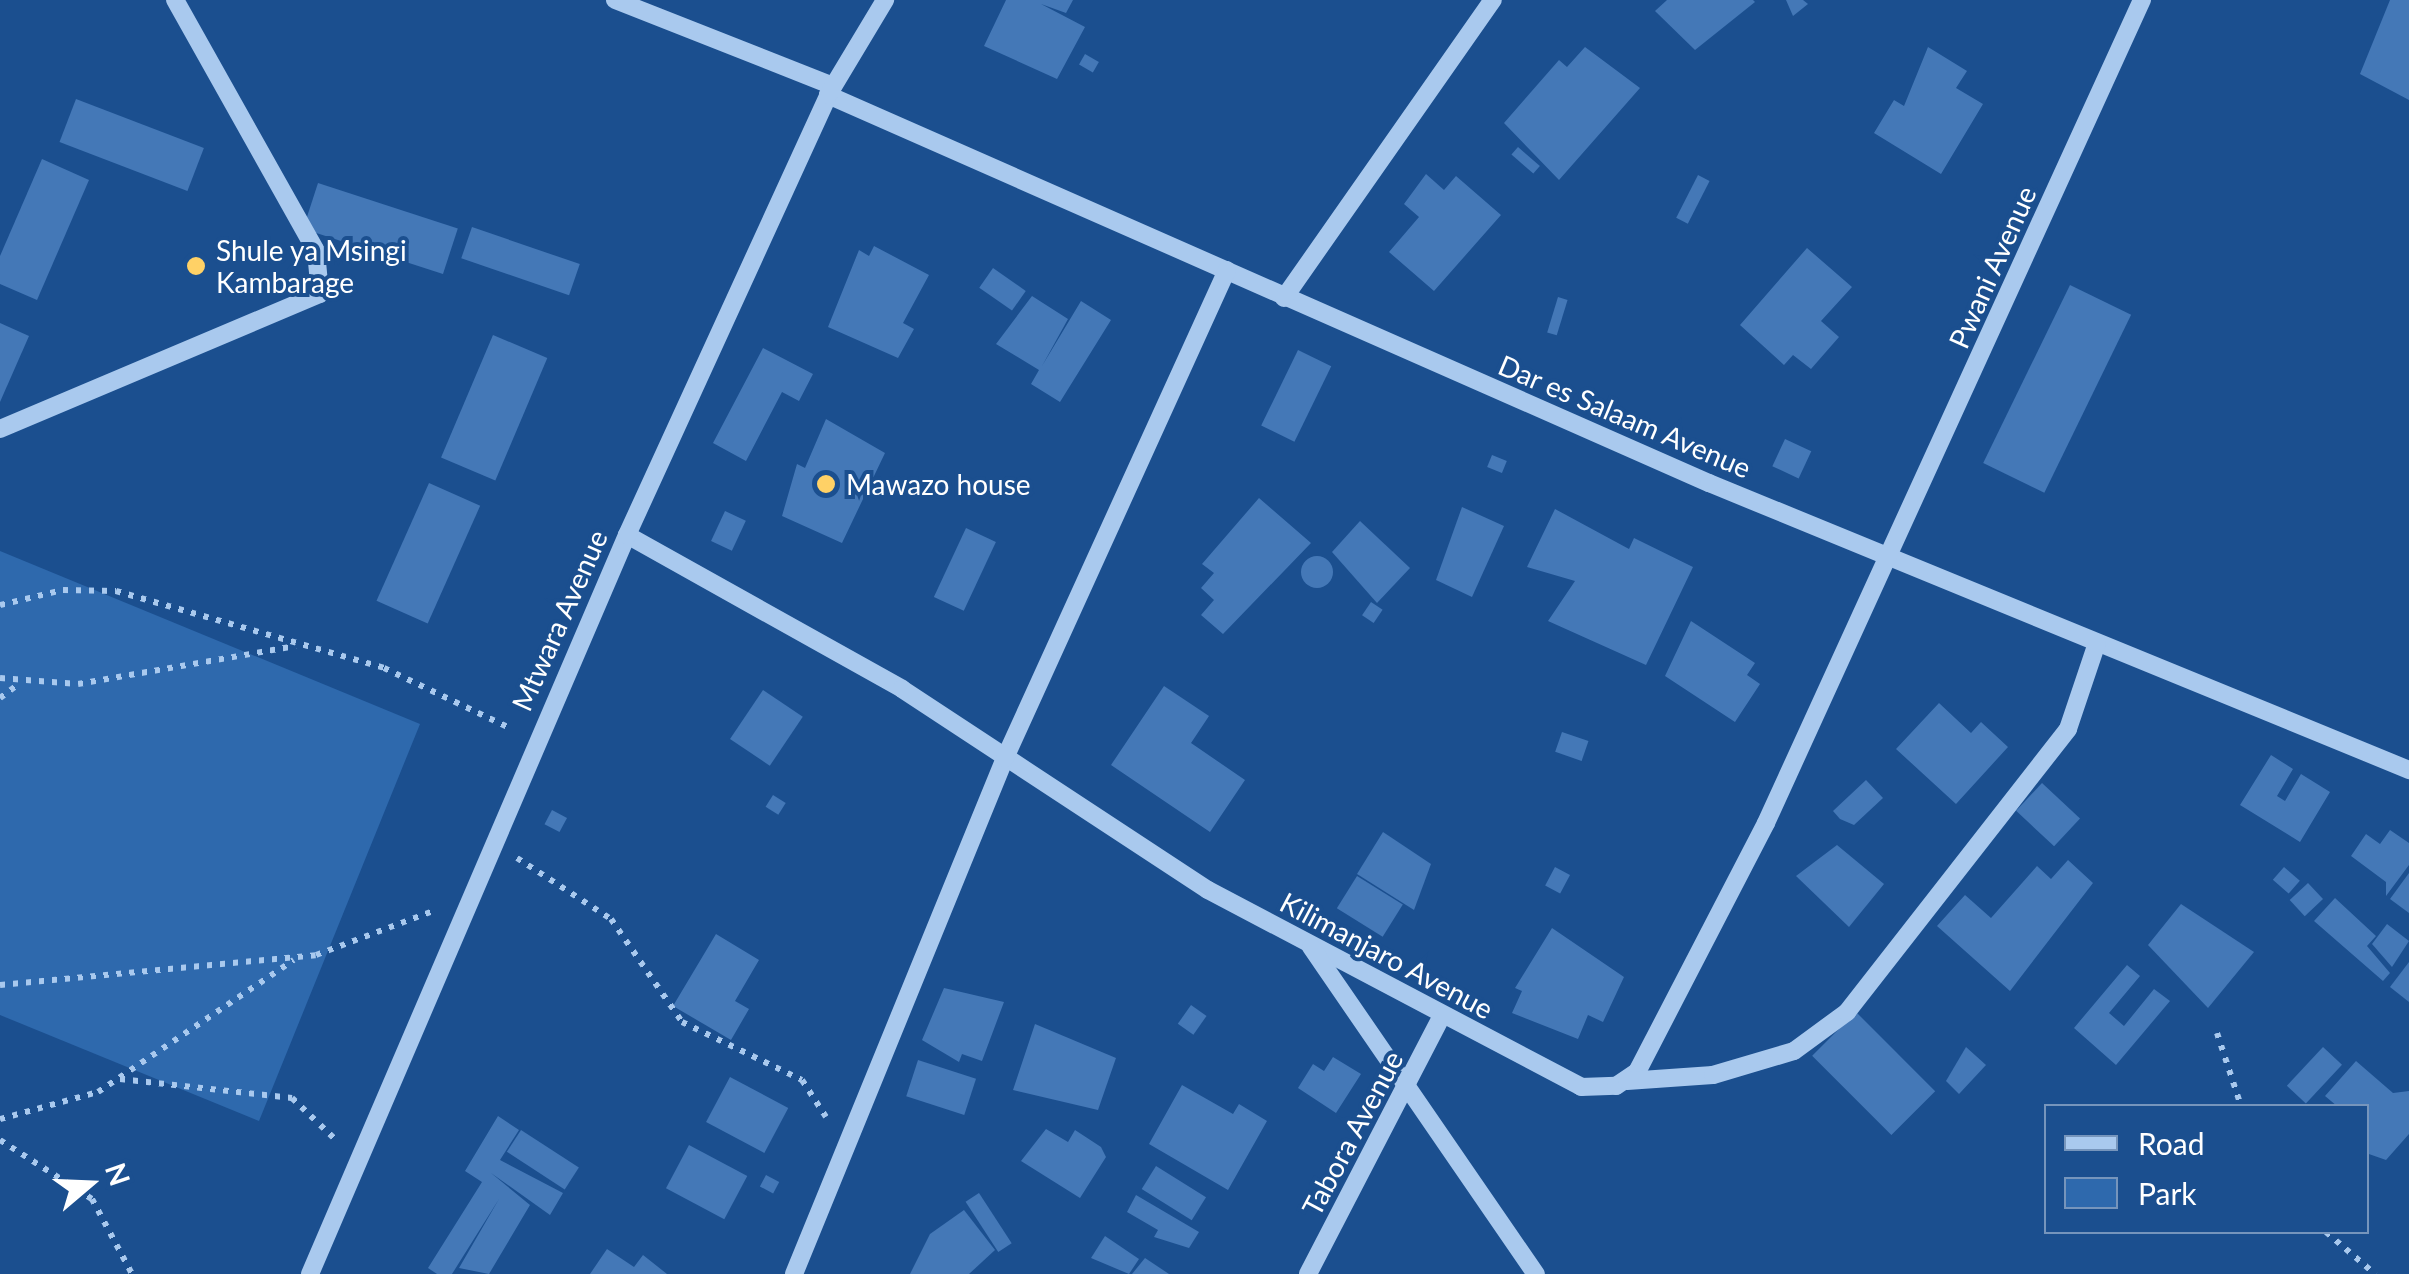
<!DOCTYPE html>
<style>
body{margin:0}
#map{position:relative;width:2409px;height:1274px;overflow:hidden;background:#1b4f8f;font-family:Lato,sans-serif}
div>[style]{position:absolute}
.green>*{inset:0;background:#2e69ad}
.building>*{inset:0;background:#4478b7;transform-origin:0 0}
.round{border-radius:50%}
.path>*{height:6px;margin-top:-3px;transform-origin:0;background:repeating-linear-gradient(90deg,#a9c9ee 0 5px,transparent 0 13px)}
.minor>*{height:18px;margin:-9px;padding:0 9px;transform-origin:9px;border-radius:9px;background:#a9c9ee}
.dots>*{width:28px;height:28px;translate:-50% -50%;box-sizing:border-box;border:5px solid #1b4f8f;border-radius:50%}
span{translate:-50% -50%;white-space:nowrap;text-align:center;line-height:1.15;-webkit-text-stroke:8px #1b4f8f;paint-order:stroke}
.poi-label{font-size:28px;color:#fff}
.left{translate:0 -50%;text-align:left}
.street-label{font-size:28px;color:#fff}
.legend{position:absolute;left:2044px;top:1104px;width:325px;height:130px;box-sizing:border-box;background:#1b4f8f;border:2px solid #7695bc;margin:0;padding:12px 18px;list-style:none;font-size:30px;color:#fff}
.legend li{display:flex;align-items:center;gap:20px;height:50px}
.legend b{width:50px;border:2px solid #7695bc}
.north{position:absolute;left:40px;top:1134px;width:100px;height:100px;-webkit-text-stroke:8px #1b4f8f;paint-order:stroke;rotate:71deg;font-size:28px;font-weight:700;line-height:40px;text-align:center;color:#fff}
.north::after{content:'';display:block;margin:auto;width:35px;height:45px;background:#fff;clip-path:polygon(50% 0,100% 100%,50% 72%,0 100%)}
</style>
<div id="map">
<div class="green">
<i style="clip-path:polygon(0 551px,420px 724px,259px 1121px,0 1015px)"></i>
</div>
<div class="building">
<i style="clip-path:polygon(1006px 0,1073px 0,1066px 13px,1041px 4px,1085px 27px,1057px 79px,984px 46px)"></i>
<i style="clip-path:polygon(1667px 0,1753px 0,1755px 2px,1695px 50px,1655px 11px)"></i>
<i style="clip-path:polygon(1786px 0,1803px 0,1808px 4px,1793px 16px)"></i>
<i style="clip-path:polygon(2390px 0,2409px 0,2409px 100px,2360px 74px)"></i>
<i style="clip-path:polygon(1585px 47px,1640px 88px,1559px 180px,1504px 123px,1559px 60px,1567px 67px)"></i>
<i style="clip-path:polygon(1928px 47px,1967px 71px,1956px 88px,1983px 104px,1941px 174px,1874px 133px,1894px 100px,1904px 106px)"></i>
<i style="left:1085px;top:54px;width:16px;height:12px;rotate:30deg"></i>
<i style="left:76px;top:99px;width:137px;height:46px;rotate:21deg"></i>
<i style="left:1518px;top:147px;width:29px;height:10px;rotate:41deg"></i>
<i style="clip-path:polygon(42px 159px,89px 180px,37px 300px,0 284px,0 256px)"></i>
<i style="clip-path:polygon(1426px 174px,1444px 190px,1456px 176px,1501px 215px,1434px 291px,1389px 252px,1419px 217px,1404px 204px)"></i>
<i style="left:1698px;top:175px;width:13px;height:48px;rotate:27deg"></i>
<i style="left:318px;top:183px;width:147px;height:48px;rotate:18deg"></i>
<i style="left:472px;top:227px;width:114px;height:33px;rotate:19deg"></i>
<i style="clip-path:polygon(874px 246px,929px 275px,903px 323px,914px 329px,898px 358px,828px 327px,859px 250px,869px 256px)"></i>
<i style="clip-path:polygon(1807px 248px,1852px 287px,1821px 321px,1839px 337px,1811px 369px,1793px 355px,1784px 365px,1740px 325px)"></i>
<i style="left:993px;top:268px;width:40px;height:24px;rotate:35deg"></i>
<i style="left:2070px;top:285px;width:68px;height:198px;rotate:26deg"></i>
<i style="clip-path:polygon(1032px 296px,1068px 319px,1042px 366px,1081px 301px,1111px 320px,1060px 402px,1031px 384px,1039px 370px,996px 344px)"></i>
<i style="left:1558px;top:297px;width:10px;height:37px;rotate:17deg"></i>
<i style="clip-path:polygon(0 323px,29px 336px,0 402px)"></i>
<i style="left:493px;top:335px;width:59px;height:133px;rotate:23deg"></i>
<i style="clip-path:polygon(763px 348px,813px 374px,799px 401px,782px 392px,746px 461px,713px 443px)"></i>
<i style="left:1298px;top:350px;width:37px;height:84px;rotate:26deg"></i>
<i style="clip-path:polygon(826px 419px,885px 453px,842px 543px,782px 516px,797px 464px,805px 468px)"></i>
<i style="left:1785px;top:439px;width:29px;height:30px;rotate:25deg"></i>
<i style="left:1492px;top:455px;width:16px;height:13px;rotate:22deg"></i>
<i style="left:429px;top:483px;width:56px;height:129px;rotate:24deg"></i>
<i style="clip-path:polygon(1259px 498px,1311px 543px,1223px 634px,1201px 615px,1214px 600px,1201px 588px,1214px 573px,1202px 564px)"></i>
<i style="clip-path:polygon(1462px 507px,1504px 526px,1472px 597px,1436px 580px)"></i>
<i style="clip-path:polygon(1555px 509px,1629px 549px,1634px 538px,1693px 567px,1646px 665px,1548px 621px,1575px 581px,1527px 567px)"></i>
<i style="left:725px;top:511px;width:23px;height:33px;rotate:25deg"></i>
<i style="clip-path:polygon(1360px 521px,1410px 568px,1377px 603px,1332px 552px)"></i>
<i style="left:966px;top:528px;width:33px;height:76px;rotate:25deg"></i>
<i class="round" style="left:1301px;top:556px;width:32px;height:32px"></i>
<i style="left:1371px;top:602px;width:14px;height:16px;rotate:34deg"></i>
<i style="clip-path:polygon(1691px 621px,1755px 663px,1747px 675px,1760px 684px,1735px 722px,1665px 676px)"></i>
<i style="clip-path:polygon(1164px 686px,1209px 716px,1191px 743px,1245px 780px,1210px 832px,1111px 765px)"></i>
<i style="left:763px;top:690px;width:48px;height:59px;rotate:34deg"></i>
<i style="clip-path:polygon(1939px 703px,1971px 733px,1981px 722px,2008px 747px,1956px 804px,1896px 749px)"></i>
<i style="left:1562px;top:732px;width:28px;height:21px;rotate:19deg"></i>
<i style="clip-path:polygon(2271px 755px,2293px 769px,2277px 796px,2285px 801px,2301px 774px,2330px 792px,2300px 842px,2240px 805px)"></i>
<i style="clip-path:polygon(1866px 780px,1883px 798px,1854px 825px,1840px 819px,1833px 811px)"></i>
<i style="left:2042px;top:783px;width:52px;height:38px;rotate:43deg"></i>
<i style="left:773px;top:795px;width:15px;height:14px;rotate:32deg"></i>
<i style="left:552px;top:810px;width:17px;height:16px;rotate:28deg"></i>
<i style="clip-path:polygon(2390px 830px,2409px 843px,2409px 865px,2386px 896px,2386px 882px,2351px 856px,2366px 834px,2380px 844px)"></i>
<i style="clip-path:polygon(1383px 832px,1431px 864px,1414px 910px,1357px 874px)"></i>
<i style="clip-path:polygon(1837px 845px,1884px 884px,1849px 927px,1796px 876px)"></i>
<i style="clip-path:polygon(2068px 860px,2093px 883px,2010px 991px,1937px 926px,1965px 895px,1991px 918px,2037px 866px,2051px 879px)"></i>
<i style="left:1555px;top:867px;width:17px;height:21px;rotate:28deg"></i>
<i style="left:2284px;top:867px;width:21px;height:17px;rotate:41deg"></i>
<i style="clip-path:polygon(2409px 873px,2409px 913px,2390px 899px)"></i>
<i style="left:1357px;top:876px;width:54px;height:38px;rotate:32deg"></i>
<i style="left:2308px;top:883px;width:22px;height:25px;rotate:47deg"></i>
<i style="clip-path:polygon(2335px 898px,2376px 936px,2367px 946px,2390px 973px,2383px 981px,2314px 921px)"></i>
<i style="clip-path:polygon(2181px 904px,2254px 952px,2208px 1008px,2148px 945px)"></i>
<i style="clip-path:polygon(2387px 924px,2409px 941px,2392px 967px,2372px 944px)"></i>
<i style="clip-path:polygon(1552px 928px,1624px 977px,1603px 1022px,1588px 1015px,1578px 1039px,1512px 1013px,1522px 991px,1515px 988px)"></i>
<i style="clip-path:polygon(716px 934px,759px 960px,735px 1001px,749px 1009px,731px 1040px,673px 1006px)"></i>
<i style="clip-path:polygon(2409px 962px,2409px 1002px,2390px 987px)"></i>
<i style="clip-path:polygon(2127px 965px,2140px 976px,2109px 1013px,2124px 1026px,2154px 989px,2170px 1001px,2116px 1065px,2074px 1028px)"></i>
<i style="clip-path:polygon(944px 988px,1004px 1002px,982px 1061px,962px 1054px,959px 1062px,922px 1040px)"></i>
<i style="left:1191px;top:1005px;width:19px;height:23px;rotate:35deg"></i>
<i style="left:1856px;top:1012px;width:112px;height:62px;rotate:45deg"></i>
<i style="clip-path:polygon(1035px 1024px,1116px 1058px,1098px 1110px,1013px 1090px)"></i>
<i style="clip-path:polygon(1966px 1047px,1986px 1065px,1959px 1094px,1946px 1081px)"></i>
<i style="left:2323px;top:1047px;width:26px;height:53px;rotate:43deg"></i>
<i style="clip-path:polygon(1333px 1057px,1361px 1074px,1336px 1113px,1298px 1088px,1313px 1064px,1324px 1071px)"></i>
<i style="left:918px;top:1060px;width:61px;height:38px;rotate:18deg"></i>
<i style="clip-path:polygon(2356px 1061px,2393px 1093px,2409px 1091px,2409px 1134px,2386px 1160px,2366px 1153px,2366px 1106px,2337px 1106px,2325px 1096px)"></i>
<i style="left:730px;top:1077px;width:66px;height:51px;rotate:28deg"></i>
<i style="clip-path:polygon(1182px 1085px,1233px 1114px,1239px 1104px,1267px 1121px,1228px 1190px,1149px 1144px)"></i>
<i style="clip-path:polygon(498px 1116px,519px 1130px,500px 1160px,563px 1193px,550px 1215px,491px 1173px,530px 1205px,489px 1274px,459px 1268px,499px 1199px,452px 1274px,437px 1274px,428px 1268px,482px 1182px,465px 1171px)"></i>
<i style="clip-path:polygon(1046px 1129px,1068px 1142px,1075px 1130px,1101px 1147px,1106px 1157px,1080px 1198px,1021px 1161px)"></i>
<i style="left:521px;top:1130px;width:69px;height:26px;rotate:33deg"></i>
<i style="left:689px;top:1145px;width:66px;height:49px;rotate:28deg"></i>
<i style="left:1156px;top:1166px;width:59px;height:27px;rotate:32deg"></i>
<i style="left:766px;top:1175px;width:15px;height:13px;rotate:28deg"></i>
<i style="left:979px;top:1193px;width:60px;height:16px;rotate:57deg"></i>
<i style="clip-path:polygon(1136px 1195px,1199px 1232px,1189px 1248px,1154px 1237px,1158px 1230px,1127px 1212px)"></i>
<i style="clip-path:polygon(964px 1210px,995px 1250px,969px 1274px,910px 1274px,930px 1234px)"></i>
<i style="clip-path:polygon(1105px 1236px,1139px 1259px,1129px 1274px,1091px 1258px)"></i>
<i style="clip-path:polygon(607px 1249px,634px 1267px,643px 1255px,667px 1274px,590px 1274px)"></i>
<i style="clip-path:polygon(1145px 1258px,1169px 1274px,1132px 1274px)"></i>
</div>
<div class="path">
<i style="left:0;top:605px;width:65px;rotate:-13.4deg"></i>
<i style="left:63px;top:590px;width:53px;rotate:1.1deg"></i>
<i style="left:116px;top:591px;width:279px;rotate:16deg"></i>
<i style="left:384px;top:668px;width:142px;rotate:25.5deg"></i>
<i style="left:0;top:678px;width:78px;rotate:4.4deg"></i>
<i style="left:78px;top:684px;width:221px;rotate:-9.9deg"></i>
<i style="left:0;top:698px;width:21px;rotate:-37deg"></i>
<i style="left:517px;top:858px;width:112px;rotate:33deg"></i>
<i style="left:611px;top:919px;width:125px;rotate:55.4deg"></i>
<i style="left:682px;top:1022px;width:133px;rotate:25.8deg"></i>
<i style="left:802px;top:1080px;width:44px;rotate:57deg"></i>
<i style="left:0;top:985px;width:317px;rotate:-5.4deg"></i>
<i style="left:316px;top:955px;width:128px;rotate:-20.6deg"></i>
<i style="left:2217px;top:1033px;width:77px;rotate:71.8deg"></i>
<i style="left:120px;top:1079px;width:173px;rotate:6.3deg"></i>
<i style="left:292px;top:1098px;width:64px;rotate:43.7deg"></i>
<i style="left:0;top:1119px;width:102px;rotate:-15.4deg"></i>
<i style="left:98px;top:1092px;width:236px;rotate:-34deg"></i>
<i style="left:0;top:1140px;width:109px;rotate:32.7deg"></i>
<i style="left:92px;top:1199px;width:85px;rotate:61.9deg"></i>
<i style="left:2326px;top:1232px;width:65px;rotate:40.6deg"></i>
</div>
<div class="minor">
<i style="left:615px;top:0;width:234px;rotate:21.5deg"></i>
<i style="left:828px;top:95px;width:963px;rotate:23.77deg"></i>
<i style="left:1709px;top:483px;width:757px;rotate:22.29deg"></i>
<i style="left:1284px;top:298px;width:364px;rotate:-55deg"></i>
<i style="left:0;top:429px;width:347px;rotate:-22.9deg"></i>
<i style="left:320px;top:294px;width:43px;rotate:-95.3deg"></i>
<i style="left:316px;top:251px;width:288px;rotate:-119.3deg"></i>
<i style="left:627px;top:535px;width:315px;rotate:29.2deg"></i>
<i style="left:902px;top:689px;width:366px;rotate:33.3deg"></i>
<i style="left:1208px;top:890px;width:422px;rotate:27.8deg"></i>
<i style="left:1581px;top:1087px;width:35px;rotate:-2deg"></i>
<i style="left:1616px;top:1086px;width:25px;rotate:-34deg"></i>
<i style="left:1637px;top:1072px;width:280px;rotate:-62.6deg"></i>
<i style="left:1766px;top:823px;width:905px;rotate:-65.45deg"></i>
<i style="left:1311px;top:947px;width:397px;rotate:55.5deg"></i>
<i style="left:1627px;top:1081px;width:86px;rotate:-4deg"></i>
<i style="left:1713px;top:1075px;width:84px;rotate:-16.5deg"></i>
<i style="left:1794px;top:1051px;width:66px;rotate:-36.3deg"></i>
<i style="left:1847px;top:1012px;width:359px;rotate:-52deg"></i>
<i style="left:2068px;top:729px;width:91px;rotate:-71.4deg"></i>
<i style="left:310px;top:1274px;width:804px;rotate:-66.78deg"></i>
<i style="left:627px;top:535px;width:484px;rotate:-65.4deg"></i>
<i style="left:828px;top:95px;width:111px;rotate:-59deg"></i>
<i style="left:794px;top:1274px;width:557px;rotate:-67.76deg"></i>
<i style="left:1005px;top:758px;width:536px;rotate:-65.54deg"></i>
<i style="left:1308px;top:1274px;width:292px;rotate:-62.6deg"></i>
</div>
<div class="dots">
<i style="left:196px;top:266px;background:#ffd166"></i>
<i style="left:826px;top:484px;background:#ffd166"></i>
</div>
<div class="poi-label">
<span class="left" style="left:216px;top:266px">Shule ya Msingi<br>Kambarage</span>
<span class="left" style="left:846px;top:484px">Mawazo house</span>
</div>
<div class="street-label">
<span style="left:1992px;top:267px;rotate:-66deg">Pwani Avenue</span>
<span style="left:1625px;top:416px;rotate:23deg">Dar es Salaam Avenue</span>
<span style="left:559px;top:620px;rotate:-66deg">Mtwara Avenue</span>
<span style="left:1387px;top:955px;rotate:28deg">Kilimanjaro Avenue</span>
<span style="left:1352px;top:1133px;rotate:-62deg">Tabora Avenue</span>
</div>
<ul class="legend">
<li><b style="height:12px;background:#a9c9ee"></b>Road</li>
<li><b style="height:28px;background:#2e69ad"></b>Park</li>
</ul>
<div class="north">N</div>
</div>
